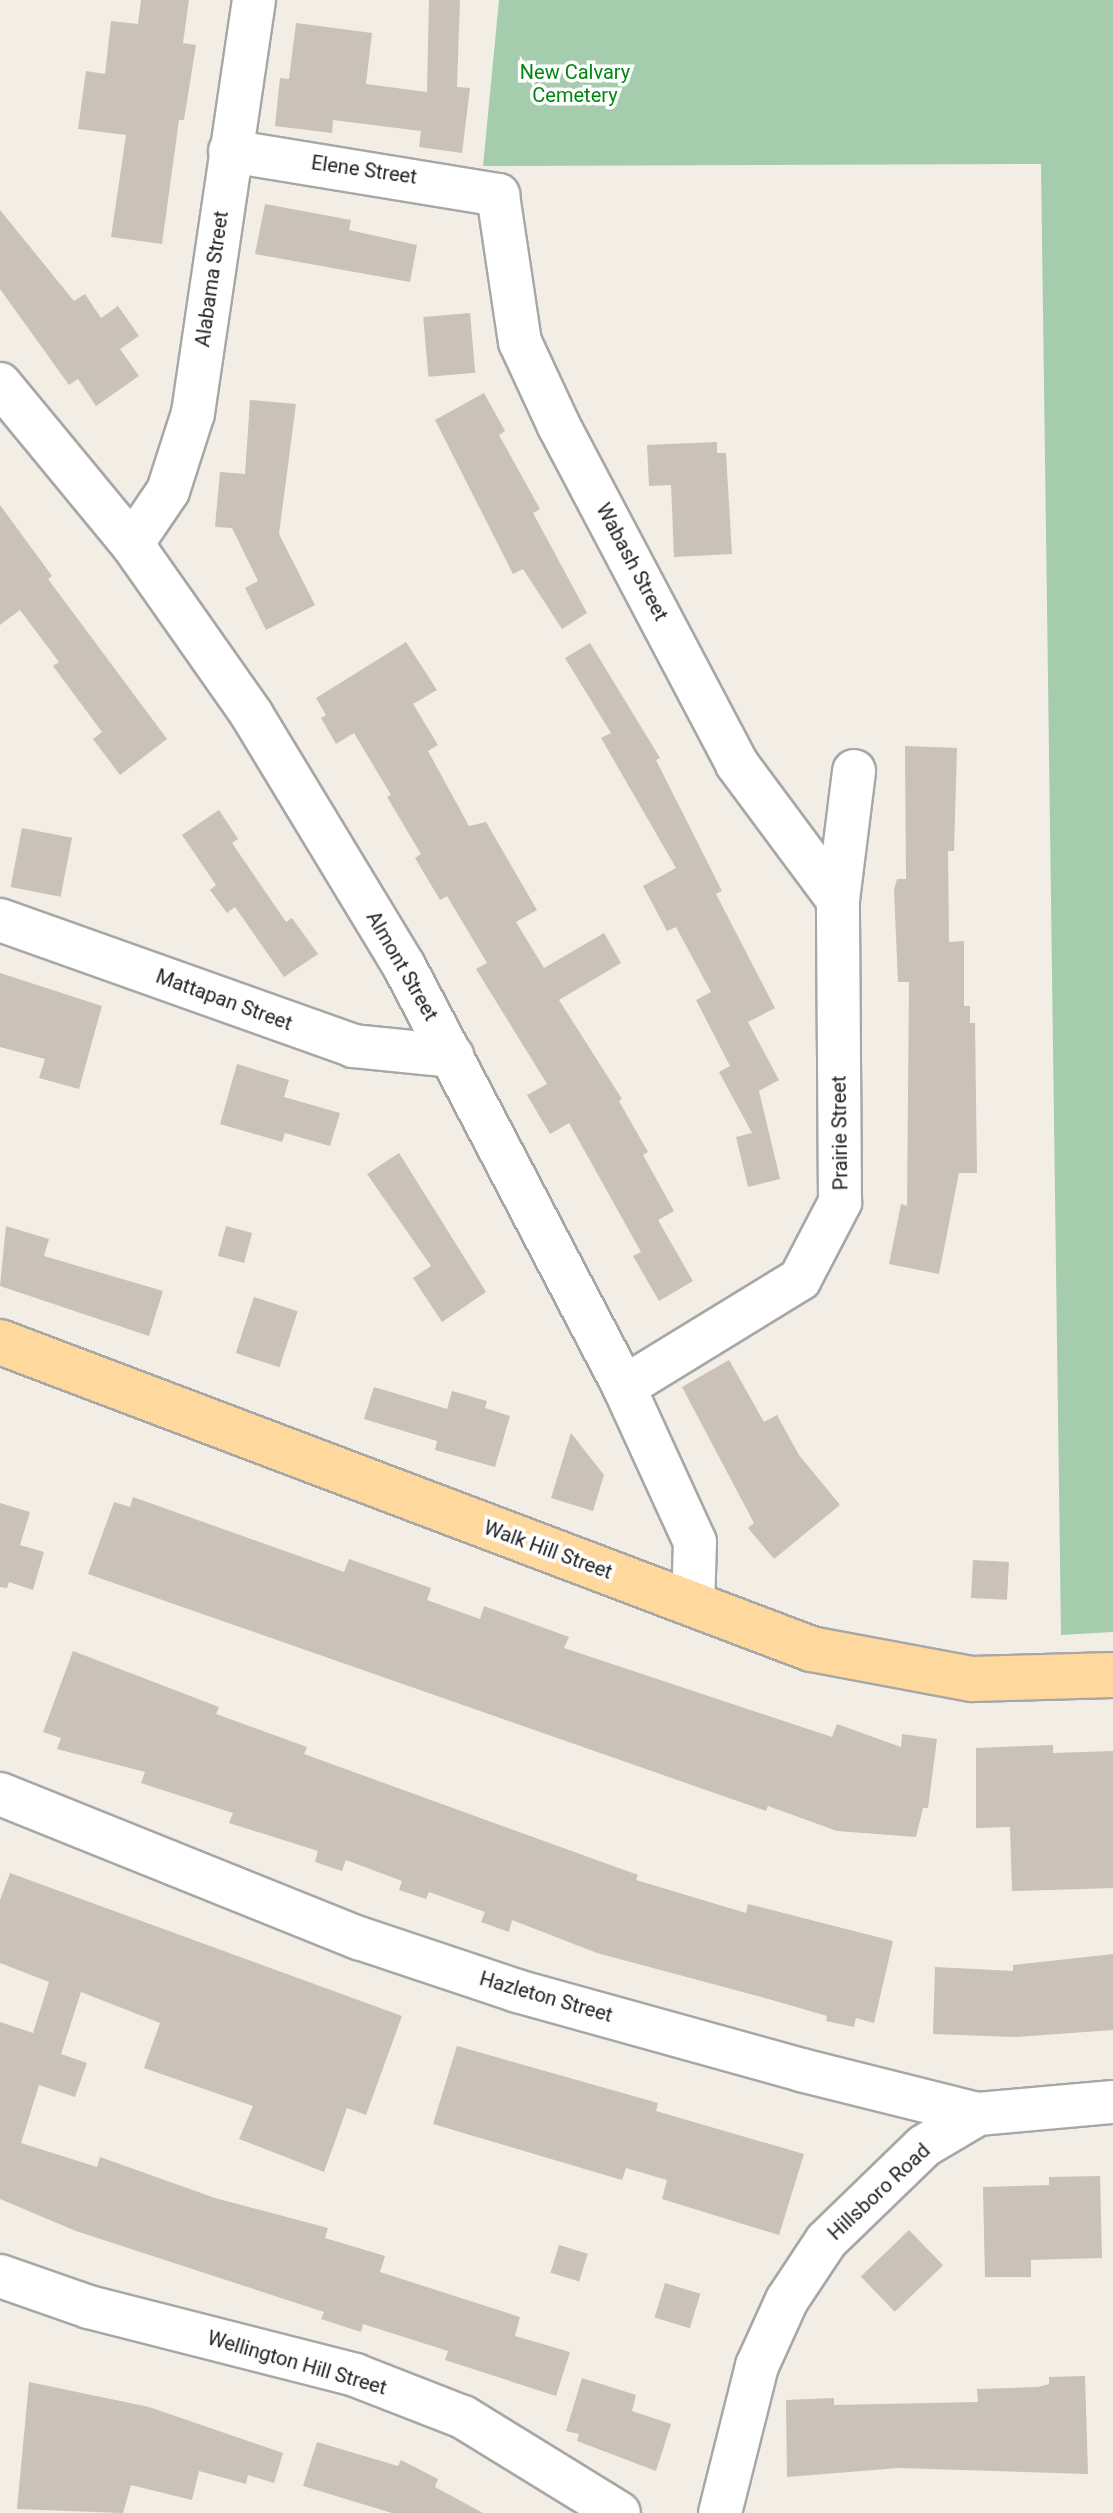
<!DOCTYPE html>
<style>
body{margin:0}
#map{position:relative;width:1113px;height:2513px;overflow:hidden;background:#f2eee6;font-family:Roboto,sans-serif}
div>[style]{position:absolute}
.cemetery>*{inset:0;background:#a5ccac}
.building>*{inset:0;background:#cac1b8;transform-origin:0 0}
.roads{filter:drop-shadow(2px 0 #a7a7a7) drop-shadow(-2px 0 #a7a7a7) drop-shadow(0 2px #a7a7a7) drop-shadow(0 -2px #a7a7a7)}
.minor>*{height:42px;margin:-21px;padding:0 21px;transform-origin:21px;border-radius:21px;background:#fff}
.major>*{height:44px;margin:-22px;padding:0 22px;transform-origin:22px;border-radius:22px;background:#ffd89d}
span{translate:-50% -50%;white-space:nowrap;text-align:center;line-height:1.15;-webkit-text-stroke:7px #fff;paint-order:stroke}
.park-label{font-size:20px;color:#038512}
.street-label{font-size:20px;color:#202020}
</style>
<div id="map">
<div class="cemetery">
<i style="clip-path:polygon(499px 0,1113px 0,1113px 1632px,1061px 1635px,1041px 164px,483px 166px)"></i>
</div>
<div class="building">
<i style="clip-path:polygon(141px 0,189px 0,183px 43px,196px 45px,184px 120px,179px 120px,162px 244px,111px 237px,126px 135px,78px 129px,86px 71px,105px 74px,111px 21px,138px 24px)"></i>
<i style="clip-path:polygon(429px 0,460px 0,457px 87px,470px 88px,462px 153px,419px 147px,421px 131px,333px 120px,332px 133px,275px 126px,280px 78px,289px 79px,296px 23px,372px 33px,366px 84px,427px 92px)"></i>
<i style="clip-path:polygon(265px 204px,351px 220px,349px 230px,417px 245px,410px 282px,255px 254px)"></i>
<i style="clip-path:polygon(0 210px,74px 301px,85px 294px,101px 318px,118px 306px,139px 336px,120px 349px,139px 376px,96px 406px,78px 379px,69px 385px,0 289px)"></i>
<i style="left:470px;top:313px;width:60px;height:47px;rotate:85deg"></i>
<i style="clip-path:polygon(484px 393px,505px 431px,499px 435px,540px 509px,533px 513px,587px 613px,562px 629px,523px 569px,513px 574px,435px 420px)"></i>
<i style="clip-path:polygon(250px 400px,296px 404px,279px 534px,315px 605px,266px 630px,245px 588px,258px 581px,232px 528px,215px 527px,220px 472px,245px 474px)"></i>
<i style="clip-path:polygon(717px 442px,717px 453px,726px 453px,732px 554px,674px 557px,671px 485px,649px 486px,647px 445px)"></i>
<i style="clip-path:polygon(0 505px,52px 576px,48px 579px,167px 739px,120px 775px,93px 739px,102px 732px,53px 666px,59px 662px,20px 610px,0 625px)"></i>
<i style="clip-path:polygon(406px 642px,437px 690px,413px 704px,438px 745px,428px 751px,469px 826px,486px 822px,537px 910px,516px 922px,544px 968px,604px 933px,621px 963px,559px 1000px,622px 1099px,619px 1101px,648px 1152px,643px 1155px,674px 1211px,658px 1220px,693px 1281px,659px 1301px,633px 1256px,641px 1252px,569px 1123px,550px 1134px,527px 1095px,547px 1084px,476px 969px,487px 963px,447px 896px,440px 900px,415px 858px,421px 854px,387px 797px,391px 795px,354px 733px,336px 744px,321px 718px,326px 715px,316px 698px)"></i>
<i style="clip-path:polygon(590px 643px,660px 758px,656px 760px,722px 891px,716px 894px,775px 1008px,748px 1022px,779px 1080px,759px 1091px,780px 1179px,748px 1187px,736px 1137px,752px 1133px,719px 1072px,730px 1066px,696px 1000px,711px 992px,676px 927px,667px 931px,643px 886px,676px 868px,601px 738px,611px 733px,565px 658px)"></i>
<i style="clip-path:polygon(905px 746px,957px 748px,954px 851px,948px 851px,949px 942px,964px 941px,964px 1006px,970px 1006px,970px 1023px,975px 1023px,977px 1173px,959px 1173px,939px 1274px,889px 1264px,901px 1204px,907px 1206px,909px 982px,898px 982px,894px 890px,897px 879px,906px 879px)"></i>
<i style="clip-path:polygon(219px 810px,238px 839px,232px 843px,286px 922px,292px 918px,318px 954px,284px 977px,235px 907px,227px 913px,210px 890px,216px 885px,182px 835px)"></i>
<i style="left:22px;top:828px;width:51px;height:60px;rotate:11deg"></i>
<i style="clip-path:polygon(0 973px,102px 1006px,79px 1089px,39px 1078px,45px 1059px,0 1047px)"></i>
<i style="clip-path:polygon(237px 1064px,289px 1080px,284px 1097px,340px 1113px,330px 1146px,285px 1133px,282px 1142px,220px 1124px)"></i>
<i style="clip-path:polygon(399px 1153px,486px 1292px,442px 1322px,413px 1278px,431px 1266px,367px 1174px)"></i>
<i style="clip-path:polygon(6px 1226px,49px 1239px,44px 1256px,163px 1291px,149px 1336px,0 1286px)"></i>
<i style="left:226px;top:1226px;width:27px;height:31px;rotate:15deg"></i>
<i style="left:254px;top:1297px;width:46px;height:59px;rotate:18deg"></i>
<i style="clip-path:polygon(729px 1360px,764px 1422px,777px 1415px,799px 1455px,840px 1505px,774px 1559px,748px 1528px,754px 1523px,682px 1387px)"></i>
<i style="clip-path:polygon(374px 1387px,447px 1409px,452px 1391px,487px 1401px,485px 1408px,510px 1416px,495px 1467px,435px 1450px,437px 1441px,364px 1419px)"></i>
<i style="clip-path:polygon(571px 1433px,604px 1475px,593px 1511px,551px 1498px)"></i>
<i style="clip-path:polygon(133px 1497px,344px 1572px,349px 1559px,431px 1588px,427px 1600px,480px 1619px,484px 1606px,569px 1637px,564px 1648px,832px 1737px,837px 1724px,901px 1747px,902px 1734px,937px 1739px,928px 1808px,923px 1808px,916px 1837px,837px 1831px,768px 1806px,766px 1811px,88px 1574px,114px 1502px,130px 1507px)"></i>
<i style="clip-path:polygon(0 1503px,30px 1512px,20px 1545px,44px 1552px,33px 1590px,9px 1582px,7px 1588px,0 1587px)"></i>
<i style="left:973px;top:1560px;width:36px;height:38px;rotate:3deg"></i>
<i style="clip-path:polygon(73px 1651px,219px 1707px,216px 1714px,307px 1747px,304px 1754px,638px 1875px,636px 1880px,746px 1913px,748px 1904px,893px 1941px,874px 2023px,856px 2018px,854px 2027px,826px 2021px,827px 2016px,772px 2000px,597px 1953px,512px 1920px,509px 1932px,481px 1922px,485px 1912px,429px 1892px,426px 1899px,399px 1890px,402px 1881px,346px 1860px,342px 1871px,315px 1862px,318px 1851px,229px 1823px,233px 1813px,141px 1783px,145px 1772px,57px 1749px,61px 1738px,43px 1732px)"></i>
<i style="clip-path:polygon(1053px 1745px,1053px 1753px,1113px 1751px,1113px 1888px,1012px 1891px,1010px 1827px,976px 1828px,976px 1748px)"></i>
<i style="clip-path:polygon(10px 1873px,402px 2016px,366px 2115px,347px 2108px,324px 2172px,239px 2139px,253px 2106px,144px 2068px,160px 2023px,81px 1992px,61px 2054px,87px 2063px,75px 2097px,39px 2085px,21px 2143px,97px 2167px,100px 2157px,215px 2198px,328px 2228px,325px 2238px,385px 2256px,380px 2272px,520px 2317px,515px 2336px,570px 2352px,556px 2396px,445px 2360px,448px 2351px,363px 2324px,361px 2332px,321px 2319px,324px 2312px,76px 2231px,0 2199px,0 2022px,33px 2033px,49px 1982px,0 1963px,0 1900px)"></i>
<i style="clip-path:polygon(1113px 1954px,1113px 2030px,1015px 2037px,933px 2034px,935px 1967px,1013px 1971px,1013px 1965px)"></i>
<i style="clip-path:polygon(457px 2046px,658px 2103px,656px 2111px,804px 2154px,779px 2235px,662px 2199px,667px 2180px,626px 2168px,622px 2180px,433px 2124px)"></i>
<i style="clip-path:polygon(1100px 2176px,1102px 2258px,1031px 2260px,1031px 2277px,985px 2277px,983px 2187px,1049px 2185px,1049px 2177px)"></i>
<i style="left:909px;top:2230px;width:49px;height:67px;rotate:46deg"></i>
<i style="left:559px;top:2245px;width:30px;height:29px;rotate:17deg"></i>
<i style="left:665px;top:2283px;width:37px;height:36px;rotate:17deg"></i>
<i style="clip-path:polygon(1085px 2376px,1088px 2474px,899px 2468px,787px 2477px,786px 2400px,834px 2398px,834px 2405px,978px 2402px,977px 2389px,1038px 2387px,1049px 2384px,1049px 2377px)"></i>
<i style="clip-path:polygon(582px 2378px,636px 2395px,632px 2411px,671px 2424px,656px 2471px,577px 2441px,579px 2434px,566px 2431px)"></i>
<i style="clip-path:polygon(29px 2382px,149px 2407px,283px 2453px,274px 2483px,248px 2475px,246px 2484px,199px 2471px,192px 2500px,131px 2485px,123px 2513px,17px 2509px)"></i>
<i style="clip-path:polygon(317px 2442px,398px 2466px,401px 2460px,438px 2479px,435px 2487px,483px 2513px,392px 2513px,303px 2486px)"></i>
</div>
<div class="roads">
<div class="minor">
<i style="left:230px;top:151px;width:272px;rotate:9.3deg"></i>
<i style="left:498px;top:195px;width:149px;rotate:81.5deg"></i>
<i style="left:520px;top:342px;width:93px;rotate:65.1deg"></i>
<i style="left:559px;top:426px;width:382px;rotate:62.2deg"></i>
<i style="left:737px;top:764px;width:169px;rotate:53.4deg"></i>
<i style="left:0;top:384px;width:207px;rotate:50.5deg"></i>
<i style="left:132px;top:544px;width:209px;rotate:54.9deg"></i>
<i style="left:252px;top:715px;width:293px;rotate:58.8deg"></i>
<i style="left:404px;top:966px;width:475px;rotate:62.4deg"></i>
<i style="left:624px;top:1387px;width:170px;rotate:65.4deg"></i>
<i style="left:695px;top:1542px;width:62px;rotate:91.8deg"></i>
<i style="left:132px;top:544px;width:64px;rotate:-55.8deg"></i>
<i style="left:168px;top:491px;width:82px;rotate:-72.2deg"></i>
<i style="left:193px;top:413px;width:417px;rotate:-81.6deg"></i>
<i style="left:0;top:920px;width:375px;rotate:19.6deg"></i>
<i style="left:353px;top:1046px;width:100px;rotate:5.8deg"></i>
<i style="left:624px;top:1387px;width:206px;rotate:-31.5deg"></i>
<i style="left:800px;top:1279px;width:87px;rotate:-62.5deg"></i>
<i style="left:840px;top:1202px;width:302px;rotate:-90.4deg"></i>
<i style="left:838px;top:900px;width:130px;rotate:-82.9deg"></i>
<i style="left:0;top:1794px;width:387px;rotate:21.9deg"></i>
<i style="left:359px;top:1938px;width:167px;rotate:18.5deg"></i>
<i style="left:517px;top:1991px;width:295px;rotate:15.5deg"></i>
<i style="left:801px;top:2070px;width:182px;rotate:14deg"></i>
<i style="left:978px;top:2114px;width:136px;rotate:-5.1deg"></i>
<i style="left:0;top:2276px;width:94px;rotate:19.2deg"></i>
<i style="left:89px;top:2307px;width:275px;rotate:14.3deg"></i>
<i style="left:355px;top:2375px;width:116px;rotate:21.3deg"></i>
<i style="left:463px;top:2417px;width:183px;rotate:31.6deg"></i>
<i style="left:720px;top:2513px;width:152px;rotate:-75.9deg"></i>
<i style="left:757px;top:2366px;width:72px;rotate:-65.6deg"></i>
<i style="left:787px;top:2300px;width:71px;rotate:-56.5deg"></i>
<i style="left:826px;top:2241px;width:136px;rotate:-44.1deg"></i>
<i style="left:924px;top:2146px;width:63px;rotate:-30.7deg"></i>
</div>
<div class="major">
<i style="left:0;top:1342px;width:867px;rotate:20.73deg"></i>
<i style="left:811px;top:1649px;width:164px;rotate:10.6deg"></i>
<i style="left:972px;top:1679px;width:141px;rotate:-1.6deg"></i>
</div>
</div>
<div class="park-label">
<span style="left:575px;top:84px">New Calvary<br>Cemetery</span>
</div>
<div class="street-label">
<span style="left:364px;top:170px;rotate:8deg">Elene Street</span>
<span style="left:212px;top:279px;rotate:-82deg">Alabama Street</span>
<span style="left:632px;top:562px;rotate:62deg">Wabash Street</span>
<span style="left:402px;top:966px;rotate:60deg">Almont Street</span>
<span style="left:224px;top:1000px;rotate:20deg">Mattapan Street</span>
<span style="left:840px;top:1133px;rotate:-91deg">Prairie Street</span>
<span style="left:548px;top:1550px;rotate:20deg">Walk Hill Street</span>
<span style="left:546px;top:1997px;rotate:16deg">Hazleton Street</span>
<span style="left:879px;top:2192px;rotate:-43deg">Hillsboro Road</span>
<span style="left:297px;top:2363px;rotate:16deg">Wellington Hill Street</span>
</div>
</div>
